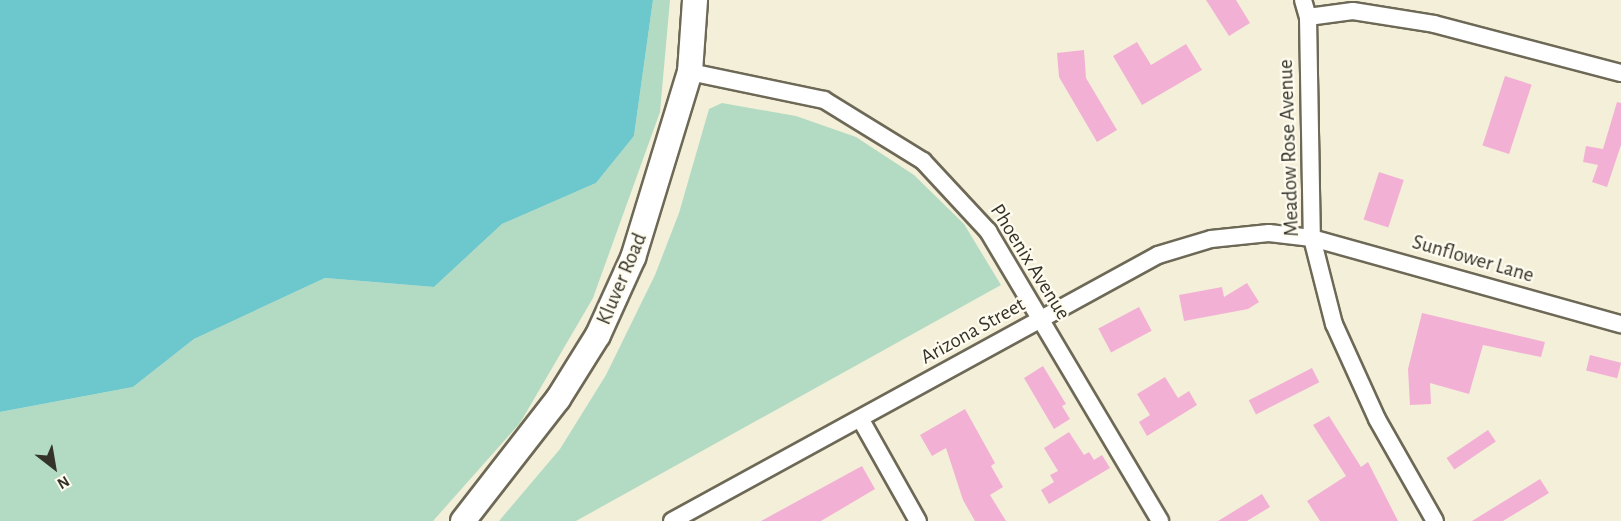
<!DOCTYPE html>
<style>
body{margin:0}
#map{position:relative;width:1621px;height:521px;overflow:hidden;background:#f4efd9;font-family:"Alegreya Sans",sans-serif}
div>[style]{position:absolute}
.green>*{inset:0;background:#b3dbc3}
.water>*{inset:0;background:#6cc8cc}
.building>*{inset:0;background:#f2b1d4;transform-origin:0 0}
.roads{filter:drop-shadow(2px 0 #6d6956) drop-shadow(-2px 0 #6d6956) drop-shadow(0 2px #6d6956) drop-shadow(0 -2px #6d6956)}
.street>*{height:16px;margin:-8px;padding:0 8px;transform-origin:8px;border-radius:8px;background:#fff}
.secondary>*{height:24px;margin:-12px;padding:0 12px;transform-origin:12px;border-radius:12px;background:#fff}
span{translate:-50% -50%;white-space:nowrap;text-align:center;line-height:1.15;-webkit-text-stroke:4.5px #fffcef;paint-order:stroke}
.street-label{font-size:21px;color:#34332a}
.north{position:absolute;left:24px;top:437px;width:60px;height:60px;-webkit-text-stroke:4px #fffcef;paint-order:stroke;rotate:149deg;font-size:16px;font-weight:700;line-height:24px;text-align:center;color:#34332a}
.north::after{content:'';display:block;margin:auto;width:21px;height:27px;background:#34332a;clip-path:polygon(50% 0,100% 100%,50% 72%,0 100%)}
</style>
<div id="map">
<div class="green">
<i style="clip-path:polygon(653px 0,670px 0,660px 112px,593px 298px,520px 423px,433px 521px,0 521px,0 412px,133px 387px,194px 339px,325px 278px,434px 287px,502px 224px,596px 183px,634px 136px)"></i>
<i style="clip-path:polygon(722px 103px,796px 116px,856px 137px,914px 175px,964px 224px,1001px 285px,576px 521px,499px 521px,560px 449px,606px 375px,655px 275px,679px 213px,709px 109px)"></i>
</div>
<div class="water">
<i style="clip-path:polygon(0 0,653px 0,634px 136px,596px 183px,502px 224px,434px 287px,325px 278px,194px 339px,133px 387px,0 412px)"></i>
</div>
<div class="building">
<i style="clip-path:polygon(1206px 0,1236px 0,1250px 23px,1229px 36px)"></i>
<i style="clip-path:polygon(1137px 42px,1151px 65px,1186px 44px,1202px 70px,1142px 105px,1113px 56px)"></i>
<i style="clip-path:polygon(1084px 50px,1086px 78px,1117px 130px,1097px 142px,1059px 77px,1057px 53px)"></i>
<i style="left:1505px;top:76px;width:28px;height:73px;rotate:18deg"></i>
<i style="clip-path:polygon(1617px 102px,1621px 103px,1621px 145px,1607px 187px,1592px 182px,1598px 165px,1583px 162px,1586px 146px,1603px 149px)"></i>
<i style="left:1379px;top:172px;width:26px;height:50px;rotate:18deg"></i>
<i style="clip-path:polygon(1247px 283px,1259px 302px,1248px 309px,1184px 321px,1179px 295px,1222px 287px,1224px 297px)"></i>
<i style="left:1139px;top:307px;width:27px;height:46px;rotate:62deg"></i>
<i style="clip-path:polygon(1422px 313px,1545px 342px,1541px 357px,1483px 345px,1469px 394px,1430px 383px,1431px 404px,1410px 405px,1408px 369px)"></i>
<i style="left:1590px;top:355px;width:32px;height:16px;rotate:14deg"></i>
<i style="clip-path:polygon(1043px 366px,1066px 404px,1062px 406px,1070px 419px,1054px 429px,1024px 378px)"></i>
<i style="left:1312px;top:368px;width:16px;height:71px;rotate:63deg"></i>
<i style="clip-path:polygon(1165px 377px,1178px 398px,1189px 391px,1197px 405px,1147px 436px,1139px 422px,1150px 415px,1137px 394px)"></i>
<i style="clip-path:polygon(965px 409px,995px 463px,991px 466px,1003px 487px,990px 495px,1006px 521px,975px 521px,963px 500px,946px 448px,932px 456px,920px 435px)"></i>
<i style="clip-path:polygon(1329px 416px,1361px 467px,1368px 462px,1398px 521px,1320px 521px,1307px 501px,1346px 476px,1313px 425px)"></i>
<i style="left:1488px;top:430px;width:14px;height:50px;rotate:56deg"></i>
<i style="clip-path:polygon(1069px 432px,1084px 455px,1089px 452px,1094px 460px,1102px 455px,1110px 468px,1049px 504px,1041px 490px,1054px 482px,1050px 475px,1058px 471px,1044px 448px)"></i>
<i style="clip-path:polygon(862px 466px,875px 489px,821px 521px,761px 521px)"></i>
<i style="clip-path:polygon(1540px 479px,1549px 493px,1503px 521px,1472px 521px)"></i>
<i style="clip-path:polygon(1262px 494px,1270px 507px,1247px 521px,1218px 521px)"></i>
</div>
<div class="roads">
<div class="street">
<i style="left:1303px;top:0;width:18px;rotate:74deg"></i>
<i style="left:1308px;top:17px;width:221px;rotate:89deg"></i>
<i style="left:1312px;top:238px;width:89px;rotate:75.7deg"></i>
<i style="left:1334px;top:324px;width:104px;rotate:65.6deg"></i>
<i style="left:1377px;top:419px;width:117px;rotate:60.4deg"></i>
<i style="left:1308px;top:17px;width:45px;rotate:-7.6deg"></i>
<i style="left:1353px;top:11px;width:82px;rotate:9.1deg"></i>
<i style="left:1434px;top:24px;width:193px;rotate:14.7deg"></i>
<i style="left:690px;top:72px;width:137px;rotate:11.8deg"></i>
<i style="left:824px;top:100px;width:116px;rotate:31.6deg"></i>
<i style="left:923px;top:161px;width:96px;rotate:47.1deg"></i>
<i style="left:988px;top:231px;width:337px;rotate:59.3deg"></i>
<i style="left:861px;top:420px;width:116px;rotate:60.6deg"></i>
<i style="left:672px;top:521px;width:554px;rotate:-28.69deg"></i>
<i style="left:1158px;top:255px;width:55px;rotate:-16.8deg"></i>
<i style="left:1211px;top:239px;width:58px;rotate:-5.9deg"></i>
<i style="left:1269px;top:233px;width:43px;rotate:6.6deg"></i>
<i style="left:1312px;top:238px;width:321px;rotate:15.6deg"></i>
</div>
<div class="secondary">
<i style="left:463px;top:521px;width:155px;rotate:-52.1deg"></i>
<i style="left:558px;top:399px;width:75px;rotate:-58deg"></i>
<i style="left:598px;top:335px;width:85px;rotate:-65.6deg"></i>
<i style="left:633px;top:258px;width:195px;rotate:-73deg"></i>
<i style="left:690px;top:72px;width:72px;rotate:-86deg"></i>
</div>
</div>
<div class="street-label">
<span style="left:1289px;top:148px;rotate:-92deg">Meadow Rose Avenue</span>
<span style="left:1473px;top:259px;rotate:16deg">Sunflower Lane</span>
<span style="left:1030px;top:262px;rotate:58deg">Phoenix Avenue</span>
<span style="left:622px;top:279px;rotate:-67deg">Kluver Road</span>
<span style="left:973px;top:331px;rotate:-29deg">Arizona Street</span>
</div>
<div class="north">N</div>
</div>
